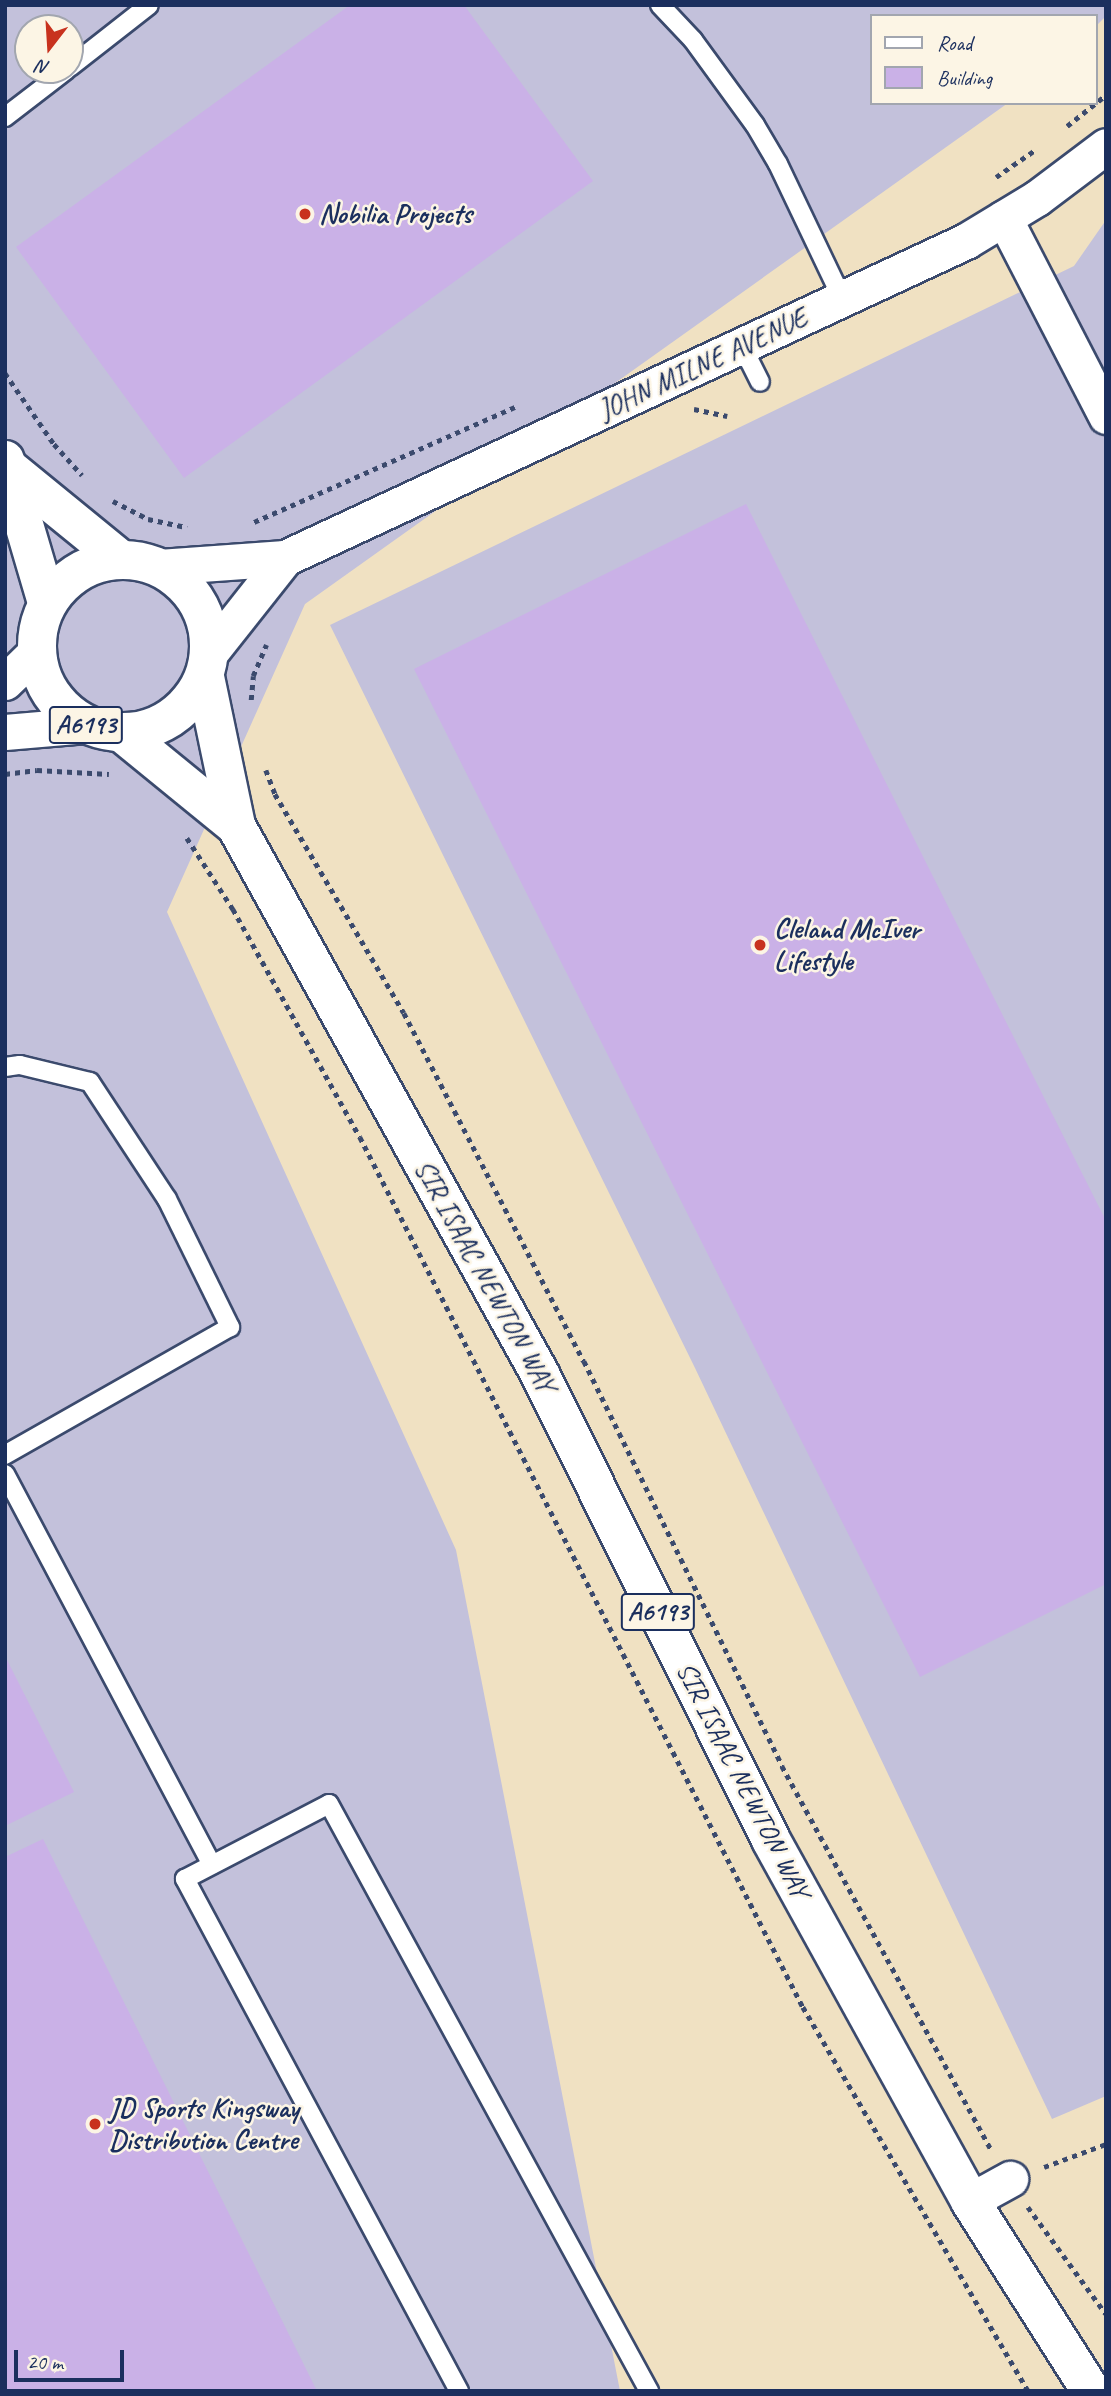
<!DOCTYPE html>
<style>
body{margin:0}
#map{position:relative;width:1111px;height:2396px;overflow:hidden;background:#f0e1c2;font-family:Caveat,sans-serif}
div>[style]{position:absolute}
.industrial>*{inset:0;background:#c3c1db}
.building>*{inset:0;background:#cab1e7}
.path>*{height:4.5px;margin-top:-2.25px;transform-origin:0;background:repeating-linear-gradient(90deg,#3b4a6d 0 5px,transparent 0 10px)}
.roads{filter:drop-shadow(2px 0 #3b4a6d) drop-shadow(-2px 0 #3b4a6d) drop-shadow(0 2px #3b4a6d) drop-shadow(0 -2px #3b4a6d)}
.lane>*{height:18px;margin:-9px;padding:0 9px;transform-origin:9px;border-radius:9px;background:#fff}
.street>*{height:35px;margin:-17.5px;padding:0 17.5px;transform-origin:17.5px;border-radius:17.5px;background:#fff}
.highway>*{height:38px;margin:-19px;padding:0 19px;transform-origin:19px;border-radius:19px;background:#fff}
.highway>.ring{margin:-19px;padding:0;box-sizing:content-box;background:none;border:38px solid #fff;border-radius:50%}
.dots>*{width:19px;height:19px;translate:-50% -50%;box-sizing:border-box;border:4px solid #fcf5e5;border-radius:50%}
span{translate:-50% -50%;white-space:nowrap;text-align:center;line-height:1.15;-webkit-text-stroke:5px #fcf5e5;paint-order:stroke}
.shield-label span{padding:2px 5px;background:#fcf5e5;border:2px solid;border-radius:5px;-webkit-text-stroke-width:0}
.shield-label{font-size:26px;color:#1b2f5e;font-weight:700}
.poi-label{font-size:28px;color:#1b2f5e;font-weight:700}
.left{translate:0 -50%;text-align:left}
.street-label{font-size:28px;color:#1b2f5e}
.frame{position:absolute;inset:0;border:7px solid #1b2f5e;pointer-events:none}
.legend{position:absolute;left:870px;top:14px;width:228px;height:91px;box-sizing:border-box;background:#fcf5e5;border:2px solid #a2a6af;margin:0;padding:9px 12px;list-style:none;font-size:21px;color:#1b2f5e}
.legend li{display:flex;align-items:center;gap:14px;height:35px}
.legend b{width:35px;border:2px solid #a2a6af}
.north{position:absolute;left:14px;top:14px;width:70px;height:70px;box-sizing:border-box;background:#fcf5e5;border:2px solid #a2a6af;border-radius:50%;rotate:197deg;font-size:19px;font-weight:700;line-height:28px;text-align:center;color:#1b2f5e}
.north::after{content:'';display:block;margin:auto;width:24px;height:32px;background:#c8321e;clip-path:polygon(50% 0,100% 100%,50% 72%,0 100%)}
.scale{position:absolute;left:14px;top:2350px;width:110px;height:32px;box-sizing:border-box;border:4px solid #1b2f5e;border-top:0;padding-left:9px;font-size:21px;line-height:24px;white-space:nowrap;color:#1b2f5e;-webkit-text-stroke:5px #fcf5e5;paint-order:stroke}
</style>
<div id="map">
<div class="industrial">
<i style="clip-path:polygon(evenodd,5px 5px,1106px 5px,1106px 16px,1095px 27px,1095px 16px,871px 16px,871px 103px,1008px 103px,305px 604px,167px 912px,456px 1550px,620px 2391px,5px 2391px,5px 5px,28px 28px,70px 28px,70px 70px,28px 70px,28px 28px)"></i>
<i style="clip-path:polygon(1106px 220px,1106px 2096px,1052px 2119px,695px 1368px,330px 625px,1074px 266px)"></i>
</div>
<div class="building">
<i style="clip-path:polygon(350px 5px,464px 5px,593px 181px,184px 478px,16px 247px)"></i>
<i style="clip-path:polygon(746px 504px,1106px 1221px,1106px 1584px,920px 1677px,414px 669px)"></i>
<i style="clip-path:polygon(5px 1656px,74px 1792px,5px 1826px)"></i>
<i style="clip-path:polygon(43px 1839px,317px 2391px,5px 2391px,5px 1857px)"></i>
</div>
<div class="path">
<i style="left:1067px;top:126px;width:50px;rotate:-38.5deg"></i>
<i style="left:996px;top:177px;width:47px;rotate:-34.7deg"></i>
<i style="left:5px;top:373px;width:86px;rotate:55.4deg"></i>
<i style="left:54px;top:444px;width:42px;rotate:47.9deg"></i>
<i style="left:694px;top:409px;width:34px;rotate:12deg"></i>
<i style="left:113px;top:501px;width:39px;rotate:27deg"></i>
<i style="left:148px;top:519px;width:40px;rotate:12deg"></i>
<i style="left:254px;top:522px;width:285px;rotate:-23.8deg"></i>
<i style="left:251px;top:700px;width:24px;rotate:-85deg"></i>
<i style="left:253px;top:676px;width:34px;rotate:-67deg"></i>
<i style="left:266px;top:770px;width:26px;rotate:69deg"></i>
<i style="left:275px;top:794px;width:254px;rotate:59.5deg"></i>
<i style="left:404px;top:1013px;width:392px;rotate:62.7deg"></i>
<i style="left:584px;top:1361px;width:451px;rotate:63.9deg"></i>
<i style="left:782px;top:1766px;width:436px;rotate:61.4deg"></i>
<i style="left:5px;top:774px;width:32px;rotate:-7deg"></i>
<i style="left:37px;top:770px;width:72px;rotate:3.2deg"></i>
<i style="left:187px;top:838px;width:85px;rotate:57.1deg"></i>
<i style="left:233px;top:909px;width:261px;rotate:60.9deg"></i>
<i style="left:360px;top:1137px;width:976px;rotate:63.02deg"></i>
<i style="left:803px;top:2007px;width:445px;rotate:59.6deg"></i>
<i style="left:1044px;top:2167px;width:66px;rotate:-20.4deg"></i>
<i style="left:1028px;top:2207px;width:132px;rotate:53.9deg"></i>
</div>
<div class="roads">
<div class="lane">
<i style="left:660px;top:5px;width:48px;rotate:46.7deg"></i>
<i style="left:693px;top:40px;width:105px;rotate:53.9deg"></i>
<i style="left:755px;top:125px;width:45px;rotate:59.5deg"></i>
<i style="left:778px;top:164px;width:151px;rotate:64.5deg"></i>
<i style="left:70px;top:67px;width:100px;rotate:-38.1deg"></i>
<i style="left:5px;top:117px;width:77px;rotate:-37.6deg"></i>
<i style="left:742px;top:346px;width:40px;rotate:63.4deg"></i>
<i style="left:5px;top:1067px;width:15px;rotate:-8deg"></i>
<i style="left:20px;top:1065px;width:72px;rotate:13.7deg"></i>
<i style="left:90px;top:1082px;width:140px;rotate:56.7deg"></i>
<i style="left:167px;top:1199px;width:143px;rotate:63.8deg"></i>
<i style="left:230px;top:1327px;width:259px;rotate:150.4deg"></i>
<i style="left:5px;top:1474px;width:442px;rotate:62.1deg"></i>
<i style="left:459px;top:2391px;width:581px;rotate:-118.15deg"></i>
<i style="left:185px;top:1879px;width:162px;rotate:-27.5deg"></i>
<i style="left:329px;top:1804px;width:669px;rotate:61.4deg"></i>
</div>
<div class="street">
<i style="left:1004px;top:218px;width:223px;rotate:62.7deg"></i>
<i style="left:159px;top:567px;width:126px;rotate:-4.1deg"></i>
<i style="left:285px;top:558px;width:751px;rotate:-24.96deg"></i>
<i style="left:966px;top:241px;width:83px;rotate:-31.2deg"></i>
<i style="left:1037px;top:198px;width:86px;rotate:-37deg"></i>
<i style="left:210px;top:653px;width:121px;rotate:-51.7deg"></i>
<i style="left:5px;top:682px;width:43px;rotate:-44.1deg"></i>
<i style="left:5px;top:732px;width:82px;rotate:-4.9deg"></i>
<i style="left:970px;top:2201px;width:46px;rotate:-28.8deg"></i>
</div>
<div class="highway">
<i style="left:5px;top:460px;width:149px;rotate:73.6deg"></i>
<i style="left:11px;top:470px;width:141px;rotate:39.2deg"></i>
<i class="ring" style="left:37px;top:560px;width:134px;height:134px"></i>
<i style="left:205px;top:677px;width:152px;rotate:78.2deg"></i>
<i style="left:236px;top:826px;width:627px;rotate:60.98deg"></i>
<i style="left:540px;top:1374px;width:520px;rotate:63.63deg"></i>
<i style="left:771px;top:1840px;width:412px;rotate:61.1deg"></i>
<i style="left:970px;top:2201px;width:225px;rotate:57.5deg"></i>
<i style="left:122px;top:733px;width:147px;rotate:39.2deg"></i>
</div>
</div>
<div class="dots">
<i style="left:305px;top:214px;background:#c8321e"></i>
<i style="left:760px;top:945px;background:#c8321e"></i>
<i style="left:95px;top:2124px;background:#c8321e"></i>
</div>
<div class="shield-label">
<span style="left:86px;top:725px">A6193</span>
<span style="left:658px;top:1612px">A6193</span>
</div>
<div class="poi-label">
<span class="left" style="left:319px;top:214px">Nobilia Projects</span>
<span class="left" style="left:774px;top:945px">Cleland McIver<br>Lifestyle</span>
<span class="left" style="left:109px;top:2124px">JD Sports Kingsway<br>Distribution Centre</span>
</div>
<div class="street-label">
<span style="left:703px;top:364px;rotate:-25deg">JOHN MILNE AVENUE</span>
<span style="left:485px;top:1276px;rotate:61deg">SIR ISAAC NEWTON WAY</span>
<span style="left:743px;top:1780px;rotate:63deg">SIR ISAAC NEWTON WAY</span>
</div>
<div class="frame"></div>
<ul class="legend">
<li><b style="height:9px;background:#fff"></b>Road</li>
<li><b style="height:19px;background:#cab1e7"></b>Building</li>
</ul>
<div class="north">N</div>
<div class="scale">20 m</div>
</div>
